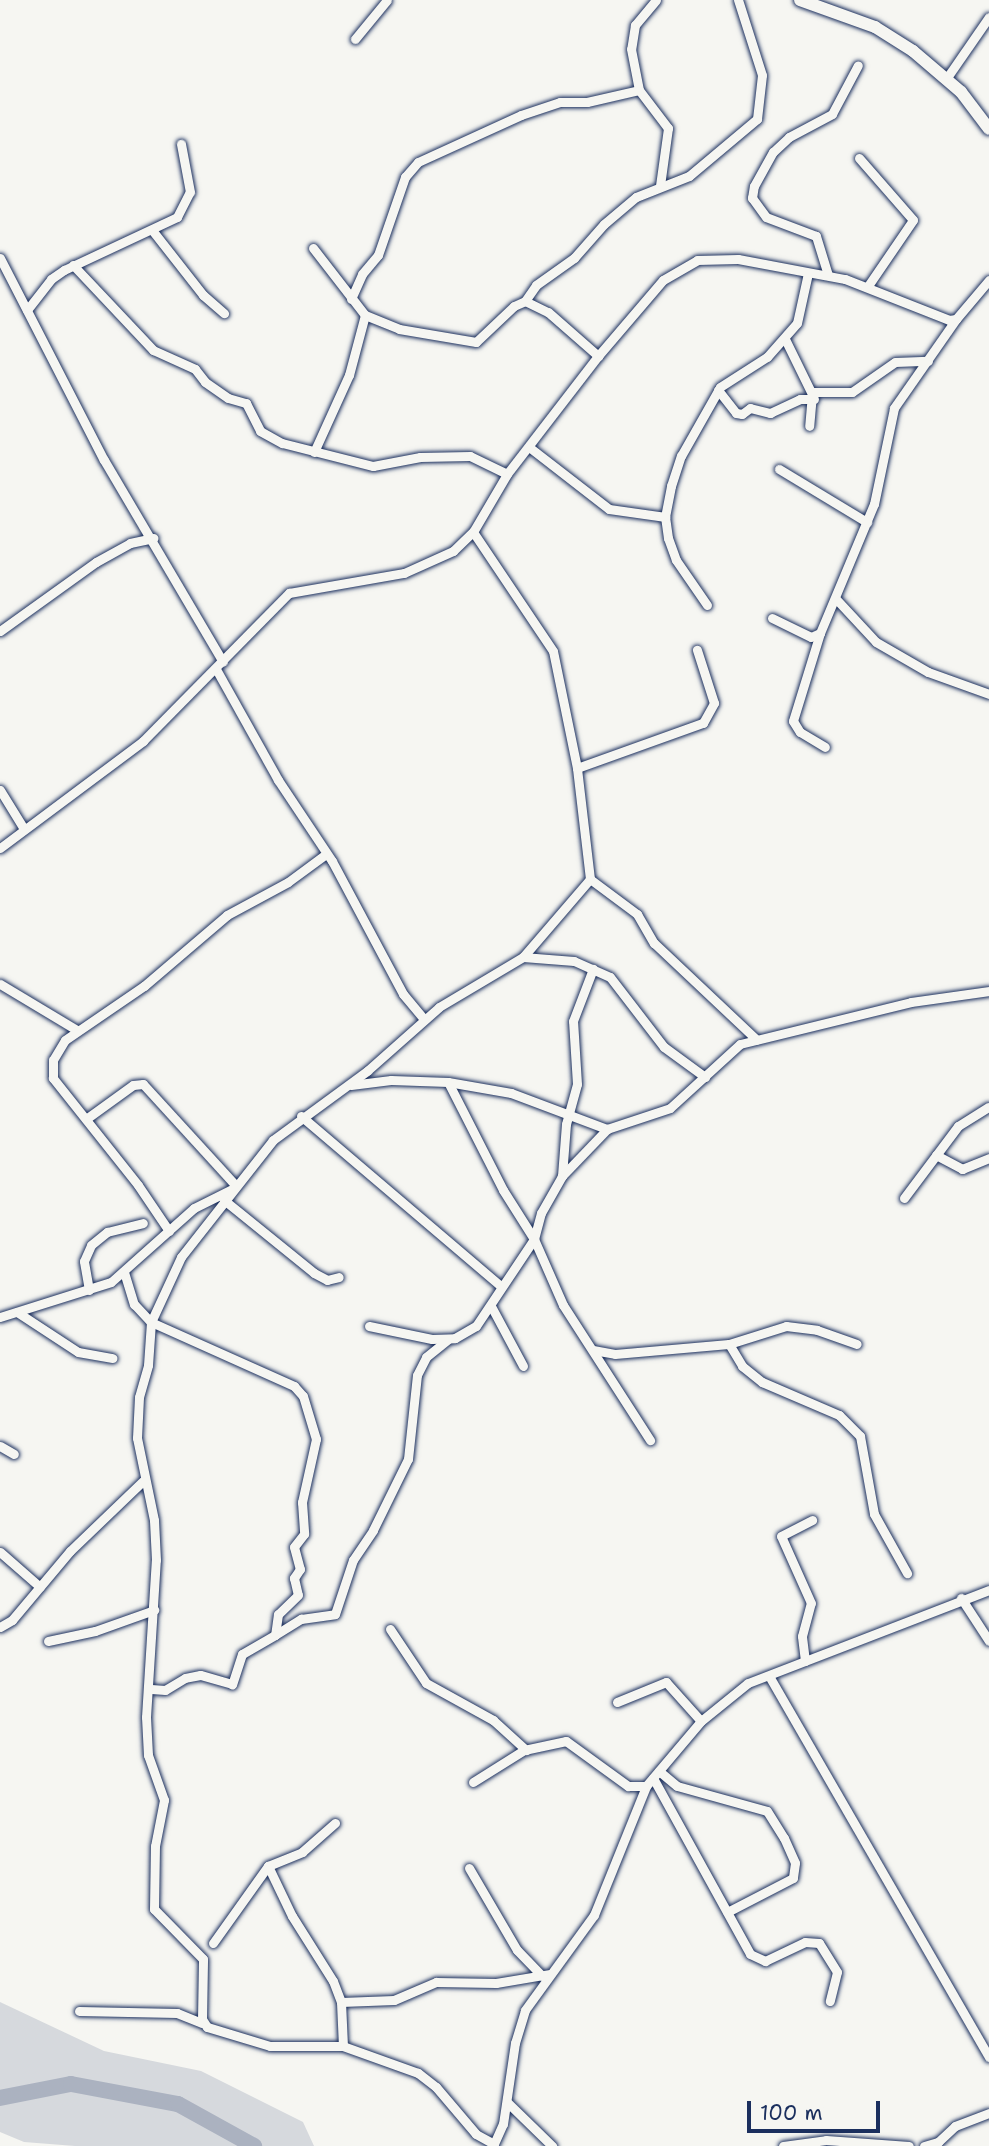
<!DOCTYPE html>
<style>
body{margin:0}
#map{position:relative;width:989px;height:2146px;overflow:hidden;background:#f6f6f2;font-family:"Shantell Sans",sans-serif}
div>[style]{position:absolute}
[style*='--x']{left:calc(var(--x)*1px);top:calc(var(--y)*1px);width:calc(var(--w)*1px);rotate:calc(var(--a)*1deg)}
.green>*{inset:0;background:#d6d9dd}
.river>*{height:16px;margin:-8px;padding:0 8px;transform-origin:8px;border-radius:8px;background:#abb2c0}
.roads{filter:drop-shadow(0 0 2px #1b2f5e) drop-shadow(0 0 2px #1b2f5e)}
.street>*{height:9px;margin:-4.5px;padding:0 4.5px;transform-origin:4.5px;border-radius:4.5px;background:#f6f6f2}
.secondary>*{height:12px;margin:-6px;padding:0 6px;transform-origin:6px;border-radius:6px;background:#f6f6f2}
span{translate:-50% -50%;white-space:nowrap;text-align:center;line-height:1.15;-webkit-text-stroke:7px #f6f6f2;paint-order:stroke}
.scale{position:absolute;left:747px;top:2101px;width:133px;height:32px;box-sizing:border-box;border:4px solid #1b2f5e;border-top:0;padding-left:9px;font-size:21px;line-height:24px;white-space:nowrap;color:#1b2f5e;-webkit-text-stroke:5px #f6f6f2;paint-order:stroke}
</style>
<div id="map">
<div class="green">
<i style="clip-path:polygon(0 2002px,104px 2051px,201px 2071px,303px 2122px,314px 2146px,75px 2146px,24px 2142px,0 2132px)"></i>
</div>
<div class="river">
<i style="--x:0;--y:2098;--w:72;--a:-11.2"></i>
<i style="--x:71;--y:2084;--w:109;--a:10.6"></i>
<i style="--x:178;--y:2104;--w:87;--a:28.9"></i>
</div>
<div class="roads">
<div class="street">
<i style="--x:656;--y:0;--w:33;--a:130"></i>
<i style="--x:635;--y:25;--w:24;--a:99"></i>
<i style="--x:631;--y:49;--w:42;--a:79"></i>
<i style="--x:639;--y:90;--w:48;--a:52.7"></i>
<i style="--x:668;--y:128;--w:59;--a:97.9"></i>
<i style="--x:355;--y:39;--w:50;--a:-50.6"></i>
<i style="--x:946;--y:79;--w:75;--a:-55.3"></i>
<i style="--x:859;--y:158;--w:82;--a:48.9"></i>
<i style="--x:913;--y:220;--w:80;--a:124.3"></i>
<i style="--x:152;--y:230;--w:83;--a:51.9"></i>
<i style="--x:203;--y:295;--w:28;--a:41"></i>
<i style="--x:313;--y:248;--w:85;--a:52.2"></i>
<i style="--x:365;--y:315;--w:37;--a:22"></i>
<i style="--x:399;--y:329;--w:78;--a:9.6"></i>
<i style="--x:476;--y:342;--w:52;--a:-43.5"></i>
<i style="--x:514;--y:306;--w:12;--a:-24"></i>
<i style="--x:525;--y:301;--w:25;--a:26"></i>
<i style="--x:548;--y:312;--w:67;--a:41.3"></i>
<i style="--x:0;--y:258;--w:227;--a:62.8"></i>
<i style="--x:104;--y:460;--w:234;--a:59.5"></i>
<i style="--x:73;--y:265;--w:117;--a:46.7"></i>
<i style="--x:153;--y:350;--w:46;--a:24.3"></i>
<i style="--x:195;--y:369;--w:16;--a:52"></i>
<i style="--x:205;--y:382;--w:28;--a:35"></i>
<i style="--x:228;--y:398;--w:19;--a:16"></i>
<i style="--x:246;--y:403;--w:31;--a:63"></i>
<i style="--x:260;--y:431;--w:25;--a:29"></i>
<i style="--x:282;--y:443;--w:94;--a:14.2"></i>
<i style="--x:373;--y:466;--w:48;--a:-10.8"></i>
<i style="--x:420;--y:457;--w:50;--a:-1.1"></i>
<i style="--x:470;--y:456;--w:41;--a:25.9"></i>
<i style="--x:828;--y:275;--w:41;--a:-107.1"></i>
<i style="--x:816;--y:236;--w:53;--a:-159.2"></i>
<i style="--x:766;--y:217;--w:24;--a:-126"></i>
<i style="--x:752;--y:198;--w:12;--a:-81"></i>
<i style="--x:754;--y:186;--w:39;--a:-61"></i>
<i style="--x:773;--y:152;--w:22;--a:-43"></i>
<i style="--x:789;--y:137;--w:49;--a:-28.1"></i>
<i style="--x:832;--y:114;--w:55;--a:-62"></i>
<i style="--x:351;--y:299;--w:27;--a:-66"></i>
<i style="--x:362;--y:274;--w:25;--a:-50"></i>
<i style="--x:378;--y:255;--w:83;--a:-70.9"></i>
<i style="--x:405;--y:177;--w:20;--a:-49"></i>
<i style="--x:418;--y:162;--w:113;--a:-24.5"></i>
<i style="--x:521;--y:115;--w:41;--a:-18.4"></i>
<i style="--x:560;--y:102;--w:27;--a:0"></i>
<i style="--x:587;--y:102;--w:53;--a:-13"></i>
<i style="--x:525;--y:301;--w:19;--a:-55"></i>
<i style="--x:536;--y:285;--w:47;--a:-35.4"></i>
<i style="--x:574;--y:258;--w:45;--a:-48.6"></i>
<i style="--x:604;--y:224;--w:42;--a:-40.2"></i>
<i style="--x:636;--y:197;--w:57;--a:-21.6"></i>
<i style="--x:689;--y:176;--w:89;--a:-40"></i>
<i style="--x:757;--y:119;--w:44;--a:-83.5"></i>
<i style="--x:762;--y:75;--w:79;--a:-107.7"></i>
<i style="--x:27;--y:310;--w:39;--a:-52"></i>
<i style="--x:51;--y:279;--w:16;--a:-35"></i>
<i style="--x:64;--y:270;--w:125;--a:-25.1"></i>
<i style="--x:177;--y:217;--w:28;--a:-63"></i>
<i style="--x:190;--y:192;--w:49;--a:-100.6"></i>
<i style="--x:785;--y:339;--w:61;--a:63.9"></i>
<i style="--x:812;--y:394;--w:32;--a:95"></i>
<i style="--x:718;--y:390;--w:29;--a:52"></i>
<i style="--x:736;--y:413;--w:6;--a:9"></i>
<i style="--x:742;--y:414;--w:10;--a:-37"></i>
<i style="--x:750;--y:408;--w:21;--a:14"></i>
<i style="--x:770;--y:413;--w:33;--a:-25"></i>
<i style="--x:800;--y:399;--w:14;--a:0"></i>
<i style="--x:812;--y:392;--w:40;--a:0"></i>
<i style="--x:852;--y:392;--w:52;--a:-34.9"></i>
<i style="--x:895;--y:362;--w:33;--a:-2"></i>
<i style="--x:529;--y:447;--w:101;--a:37.8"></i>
<i style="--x:609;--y:509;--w:57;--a:8.1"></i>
<i style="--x:314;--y:452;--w:85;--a:-65.6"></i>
<i style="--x:349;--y:375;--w:62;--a:-75.1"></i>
<i style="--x:779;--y:469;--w:103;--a:31.1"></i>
<i style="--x:837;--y:600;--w:57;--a:47.1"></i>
<i style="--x:876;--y:642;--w:60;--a:30"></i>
<i style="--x:928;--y:672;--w:65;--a:19.8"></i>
<i style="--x:707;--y:605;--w:55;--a:-124.6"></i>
<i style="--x:676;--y:560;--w:23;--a:-110"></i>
<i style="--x:668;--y:538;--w:21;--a:-98"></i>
<i style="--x:665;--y:517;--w:32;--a:-79"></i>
<i style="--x:671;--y:486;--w:32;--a:-72"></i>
<i style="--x:681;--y:456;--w:79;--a:-60.5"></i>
<i style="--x:720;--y:387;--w:56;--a:-32.6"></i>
<i style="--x:767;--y:357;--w:45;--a:-48.6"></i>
<i style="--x:797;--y:323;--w:51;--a:-77.6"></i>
<i style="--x:772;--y:618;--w:43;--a:26"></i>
<i style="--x:811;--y:637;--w:10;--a:-24"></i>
<i style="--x:820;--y:633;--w:140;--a:-67.3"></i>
<i style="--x:874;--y:504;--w:98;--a:-78.2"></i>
<i style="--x:894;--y:408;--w:108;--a:-55.1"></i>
<i style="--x:0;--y:631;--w:118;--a:-35.7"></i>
<i style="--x:96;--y:562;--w:39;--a:-29"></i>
<i style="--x:130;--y:543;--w:24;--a:-12"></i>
<i style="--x:820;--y:633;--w:92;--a:107.1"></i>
<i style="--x:793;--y:721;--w:13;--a:58"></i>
<i style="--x:800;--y:732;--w:29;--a:31"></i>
<i style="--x:216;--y:669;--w:127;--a:60.8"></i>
<i style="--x:278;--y:780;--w:97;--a:56.3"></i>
<i style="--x:332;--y:861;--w:151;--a:61.9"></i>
<i style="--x:403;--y:994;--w:33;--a:50"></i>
<i style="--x:577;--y:768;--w:134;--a:-19.7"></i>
<i style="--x:703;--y:723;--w:23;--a:-61"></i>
<i style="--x:714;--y:703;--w:56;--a:-107.8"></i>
<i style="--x:0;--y:790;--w:46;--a:58.4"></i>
<i style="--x:0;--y:848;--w:179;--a:-36.8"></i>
<i style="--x:143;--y:741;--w:208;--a:-45.4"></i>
<i style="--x:289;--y:593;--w:117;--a:-9.9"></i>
<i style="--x:404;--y:573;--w:54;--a:-24.2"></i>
<i style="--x:453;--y:551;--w:28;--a:-44"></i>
<i style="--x:590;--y:879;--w:59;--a:36.7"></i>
<i style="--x:637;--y:914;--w:34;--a:60"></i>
<i style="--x:654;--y:943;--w:141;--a:43.3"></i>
<i style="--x:523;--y:957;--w:51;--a:4.5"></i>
<i style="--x:574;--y:961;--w:39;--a:24"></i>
<i style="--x:610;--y:977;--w:88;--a:52.4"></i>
<i style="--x:664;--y:1047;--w:51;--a:36.2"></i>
<i style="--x:0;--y:984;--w:90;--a:30.9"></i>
<i style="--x:448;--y:1082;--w:121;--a:63"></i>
<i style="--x:503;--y:1190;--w:58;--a:57.7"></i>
<i style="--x:534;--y:1239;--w:72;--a:66.3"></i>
<i style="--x:563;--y:1305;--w:161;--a:57.2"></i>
<i style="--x:351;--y:1085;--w:40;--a:-7.1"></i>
<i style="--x:391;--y:1080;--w:57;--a:2"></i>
<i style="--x:448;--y:1082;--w:64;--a:9.9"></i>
<i style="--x:511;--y:1093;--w:103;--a:20.6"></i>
<i style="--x:607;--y:1129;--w:66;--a:-18.4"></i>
<i style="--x:670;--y:1108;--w:95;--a:-42.4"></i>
<i style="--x:740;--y:1044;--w:176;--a:-13.8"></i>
<i style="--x:911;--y:1002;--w:79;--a:-8"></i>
<i style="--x:301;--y:1116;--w:262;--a:40.4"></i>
<i style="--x:86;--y:1119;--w:58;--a:-35.9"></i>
<i style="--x:133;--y:1085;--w:10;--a:-6"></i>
<i style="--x:143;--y:1084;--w:138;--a:47.6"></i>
<i style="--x:936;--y:1155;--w:30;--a:28"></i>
<i style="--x:962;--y:1169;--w:29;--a:-22"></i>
<i style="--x:562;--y:1176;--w:52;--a:-85.6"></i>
<i style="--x:566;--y:1124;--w:41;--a:-74.6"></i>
<i style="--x:577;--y:1084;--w:63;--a:-93.6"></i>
<i style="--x:573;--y:1021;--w:56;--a:-69"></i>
<i style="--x:904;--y:1198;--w:90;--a:-53.1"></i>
<i style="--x:958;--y:1126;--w:36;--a:-32"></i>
<i style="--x:224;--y:1200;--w:116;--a:39"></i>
<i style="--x:314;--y:1273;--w:15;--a:28"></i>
<i style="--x:327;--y:1280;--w:12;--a:-14"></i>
<i style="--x:169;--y:1231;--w:55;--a:-124"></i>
<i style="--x:138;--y:1185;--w:137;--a:-128.5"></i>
<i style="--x:53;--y:1078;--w:18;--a:-90"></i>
<i style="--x:53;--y:1060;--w:23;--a:-59"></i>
<i style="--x:65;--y:1040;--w:96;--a:-34.4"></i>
<i style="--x:144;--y:986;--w:109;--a:-40.5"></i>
<i style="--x:227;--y:915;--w:69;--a:-28.4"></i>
<i style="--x:288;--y:882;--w:47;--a:-36.4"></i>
<i style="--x:124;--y:1272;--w:34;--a:73"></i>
<i style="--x:134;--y:1304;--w:25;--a:47"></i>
<i style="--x:151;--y:1322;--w:157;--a:24.1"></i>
<i style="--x:294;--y:1386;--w:13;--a:48"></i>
<i style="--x:303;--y:1396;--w:45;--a:73.2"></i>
<i style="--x:316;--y:1439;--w:65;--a:102.5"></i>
<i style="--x:302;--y:1502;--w:32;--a:86"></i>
<i style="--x:304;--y:1534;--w:16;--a:128"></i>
<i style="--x:294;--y:1547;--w:23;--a:75"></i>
<i style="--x:300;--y:1569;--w:11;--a:124"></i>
<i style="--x:294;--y:1578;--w:17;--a:77"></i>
<i style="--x:298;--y:1595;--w:28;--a:136"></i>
<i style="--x:278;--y:1614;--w:21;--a:98"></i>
<i style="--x:275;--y:1635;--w:38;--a:150"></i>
<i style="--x:242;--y:1654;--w:32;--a:108"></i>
<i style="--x:232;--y:1684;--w:33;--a:-164"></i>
<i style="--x:200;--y:1675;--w:15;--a:169"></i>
<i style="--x:185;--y:1678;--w:23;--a:149"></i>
<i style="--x:165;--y:1690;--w:14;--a:-176"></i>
<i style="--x:89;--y:1290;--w:29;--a:-100"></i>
<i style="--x:84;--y:1261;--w:17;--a:-66"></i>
<i style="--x:91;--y:1245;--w:21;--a:-39"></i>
<i style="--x:107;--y:1232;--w:37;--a:-14"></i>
<i style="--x:491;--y:1306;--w:68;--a:61.9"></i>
<i style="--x:17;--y:1312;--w:73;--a:33.3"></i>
<i style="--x:78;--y:1352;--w:35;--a:10"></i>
<i style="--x:0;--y:1317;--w:116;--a:-17.5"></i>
<i style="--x:111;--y:1282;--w:111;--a:-41.7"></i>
<i style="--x:194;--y:1208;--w:42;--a:-26.6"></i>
<i style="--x:369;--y:1326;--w:64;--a:11.7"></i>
<i style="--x:432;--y:1339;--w:23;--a:-2"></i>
<i style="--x:455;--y:1338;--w:24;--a:-30"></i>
<i style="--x:476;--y:1326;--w:105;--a:-56.3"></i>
<i style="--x:534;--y:1239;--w:27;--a:-75"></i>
<i style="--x:541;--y:1213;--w:43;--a:-60.4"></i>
<i style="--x:562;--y:1176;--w:65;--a:-46.2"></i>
<i style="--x:729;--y:1344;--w:26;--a:59"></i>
<i style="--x:742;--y:1366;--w:26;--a:39"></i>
<i style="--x:762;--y:1382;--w:84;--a:23.2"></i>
<i style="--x:839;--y:1415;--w:30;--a:45"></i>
<i style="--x:860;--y:1436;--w:79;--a:79.8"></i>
<i style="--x:874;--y:1514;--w:68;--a:60.8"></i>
<i style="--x:593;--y:1350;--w:22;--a:10"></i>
<i style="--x:615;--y:1354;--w:114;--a:-5"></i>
<i style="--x:729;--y:1344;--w:60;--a:-17.5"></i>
<i style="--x:786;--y:1326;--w:31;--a:7"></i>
<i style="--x:817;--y:1330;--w:42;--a:19.3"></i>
<i style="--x:0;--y:1446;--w:16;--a:30"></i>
<i style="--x:0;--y:1552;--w:53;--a:41.2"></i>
<i style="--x:961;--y:1598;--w:51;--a:56.9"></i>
<i style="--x:0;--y:1627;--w:14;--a:-30"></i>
<i style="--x:12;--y:1620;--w:90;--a:-50"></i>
<i style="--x:70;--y:1551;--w:101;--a:-43.8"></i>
<i style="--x:390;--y:1629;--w:65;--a:56.3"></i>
<i style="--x:426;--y:1683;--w:77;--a:28.9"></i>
<i style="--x:493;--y:1720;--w:45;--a:42.3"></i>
<i style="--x:275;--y:1635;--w:31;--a:-32"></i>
<i style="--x:301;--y:1619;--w:34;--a:-8"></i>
<i style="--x:335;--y:1614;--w:57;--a:-71.6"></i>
<i style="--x:353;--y:1560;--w:36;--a:-56"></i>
<i style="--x:373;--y:1530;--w:79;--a:-63.8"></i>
<i style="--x:408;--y:1459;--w:84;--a:-83.9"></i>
<i style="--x:417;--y:1375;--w:20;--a:-63"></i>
<i style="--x:426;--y:1357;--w:28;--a:-39"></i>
<i style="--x:48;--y:1641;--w:48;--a:-12"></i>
<i style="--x:95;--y:1631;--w:63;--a:-19.6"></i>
<i style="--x:805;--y:1661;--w:25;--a:-97"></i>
<i style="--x:802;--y:1636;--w:34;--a:-75"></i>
<i style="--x:811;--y:1603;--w:73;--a:-114.1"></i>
<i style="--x:781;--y:1536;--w:35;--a:-27"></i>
<i style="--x:769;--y:1676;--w:440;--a:60"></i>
<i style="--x:617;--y:1702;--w:53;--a:-22.2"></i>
<i style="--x:666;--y:1682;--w:52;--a:48.1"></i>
<i style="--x:659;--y:1771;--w:23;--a:40"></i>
<i style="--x:677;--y:1786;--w:93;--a:15.5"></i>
<i style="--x:767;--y:1811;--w:32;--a:58"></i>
<i style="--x:784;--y:1838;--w:27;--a:66"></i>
<i style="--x:795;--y:1863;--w:15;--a:98"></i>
<i style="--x:793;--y:1878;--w:74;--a:152.7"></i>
<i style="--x:653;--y:1778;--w:201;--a:61.1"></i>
<i style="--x:750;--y:1954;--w:17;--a:25"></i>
<i style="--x:765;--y:1961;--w:44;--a:-25.4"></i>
<i style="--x:805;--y:1942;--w:14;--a:4"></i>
<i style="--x:819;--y:1943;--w:34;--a:58"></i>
<i style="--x:837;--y:1972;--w:30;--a:104"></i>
<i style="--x:473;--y:1782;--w:60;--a:-32.1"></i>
<i style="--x:524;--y:1750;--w:43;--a:-12.1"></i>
<i style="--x:566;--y:1741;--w:77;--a:36"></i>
<i style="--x:628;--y:1786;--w:18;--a:0"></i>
<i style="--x:268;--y:1866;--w:55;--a:64.4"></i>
<i style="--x:292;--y:1916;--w:77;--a:57.8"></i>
<i style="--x:333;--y:1981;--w:22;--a:69"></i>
<i style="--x:341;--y:2002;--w:44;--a:87.4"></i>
<i style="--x:469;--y:1868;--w:95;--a:59.7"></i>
<i style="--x:517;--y:1950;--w:36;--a:46"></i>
<i style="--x:213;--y:1943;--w:95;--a:-54.5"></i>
<i style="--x:268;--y:1866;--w:37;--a:-22"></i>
<i style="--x:302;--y:1852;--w:44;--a:-41.3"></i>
<i style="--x:341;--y:2002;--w:53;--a:-2.2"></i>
<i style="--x:394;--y:2000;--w:46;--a:-23.2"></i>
<i style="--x:436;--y:1982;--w:60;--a:1"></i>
<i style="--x:496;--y:1983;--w:55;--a:-9.5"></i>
<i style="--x:79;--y:2011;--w:98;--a:1.2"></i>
<i style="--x:177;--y:2013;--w:27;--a:22"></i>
<i style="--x:508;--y:2103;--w:62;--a:44.3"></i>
<i style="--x:494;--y:2144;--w:21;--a:-151"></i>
<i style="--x:476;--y:2134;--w:62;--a:-130.4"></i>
<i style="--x:436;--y:2087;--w:23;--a:-142"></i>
<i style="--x:418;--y:2073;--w:80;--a:-160.2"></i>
<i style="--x:343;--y:2046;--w:73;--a:180"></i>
<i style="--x:270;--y:2046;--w:66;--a:-163.2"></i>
<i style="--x:207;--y:2027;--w:9;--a:-122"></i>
<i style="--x:202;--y:2019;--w:60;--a:-89"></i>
<i style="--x:203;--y:1959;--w:70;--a:-134.4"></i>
<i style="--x:154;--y:1909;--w:63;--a:-89.1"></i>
<i style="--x:155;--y:1846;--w:47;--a:-78.9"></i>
<i style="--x:164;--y:1800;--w:48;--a:-109.6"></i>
<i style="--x:148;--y:1755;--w:38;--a:-93"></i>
<i style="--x:146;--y:1717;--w:157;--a:-86.4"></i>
<i style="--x:156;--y:1560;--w:40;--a:-92.9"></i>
<i style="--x:154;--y:1520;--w:84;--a:-101.7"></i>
<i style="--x:137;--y:1438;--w:41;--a:-87.2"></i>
<i style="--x:139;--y:1397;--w:33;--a:-74"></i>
<i style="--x:148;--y:1365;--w:43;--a:-86"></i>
<i style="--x:151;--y:1322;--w:72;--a:-65.2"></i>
<i style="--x:181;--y:1257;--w:149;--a:-51.8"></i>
<i style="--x:273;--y:1140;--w:117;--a:-36.3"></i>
<i style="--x:367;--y:1071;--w:96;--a:-41.6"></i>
<i style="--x:439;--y:1007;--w:98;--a:-30.8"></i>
<i style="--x:523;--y:957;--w:103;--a:-49.3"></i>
<i style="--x:590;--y:879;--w:112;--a:-96.7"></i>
<i style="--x:577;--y:768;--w:119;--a:-101.6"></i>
<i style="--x:553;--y:651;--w:143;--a:-123.9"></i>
<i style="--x:473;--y:532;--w:67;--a:-59.6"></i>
<i style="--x:507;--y:474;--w:149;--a:-52.4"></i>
<i style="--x:598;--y:356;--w:100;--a:-49.5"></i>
<i style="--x:663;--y:280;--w:39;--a:-30"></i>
<i style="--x:697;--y:260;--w:41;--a:-1.4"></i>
<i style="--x:738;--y:259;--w:109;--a:10.6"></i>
<i style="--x:845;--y:279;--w:112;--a:21.5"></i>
<i style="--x:949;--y:320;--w:7;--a:-8"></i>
<i style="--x:956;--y:319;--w:51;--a:-49.8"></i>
<i style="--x:493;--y:2146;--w:24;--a:-66"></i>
<i style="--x:503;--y:2124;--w:82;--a:-81.6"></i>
<i style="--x:515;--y:2043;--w:34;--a:-73"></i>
<i style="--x:525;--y:2010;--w:117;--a:-54"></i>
<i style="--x:594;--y:1915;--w:139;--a:-68"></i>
<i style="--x:646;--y:1786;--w:85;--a:-49.8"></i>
<i style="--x:701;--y:1721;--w:60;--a:-39"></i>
<i style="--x:748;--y:1683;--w:258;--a:-21.1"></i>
<i style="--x:783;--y:2146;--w:43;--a:-7.9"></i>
<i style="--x:826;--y:2140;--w:83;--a:4.1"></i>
<i style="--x:924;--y:2146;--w:15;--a:-16"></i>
<i style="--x:938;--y:2142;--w:23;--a:-43"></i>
<i style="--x:955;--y:2126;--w:36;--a:-21"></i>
</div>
<div class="secondary">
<i style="--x:800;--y:0;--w:80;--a:19.8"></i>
<i style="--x:875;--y:27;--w:45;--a:32.3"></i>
<i style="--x:913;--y:51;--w:63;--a:40.5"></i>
<i style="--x:961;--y:92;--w:46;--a:52.9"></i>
</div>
</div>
<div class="scale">100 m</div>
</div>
